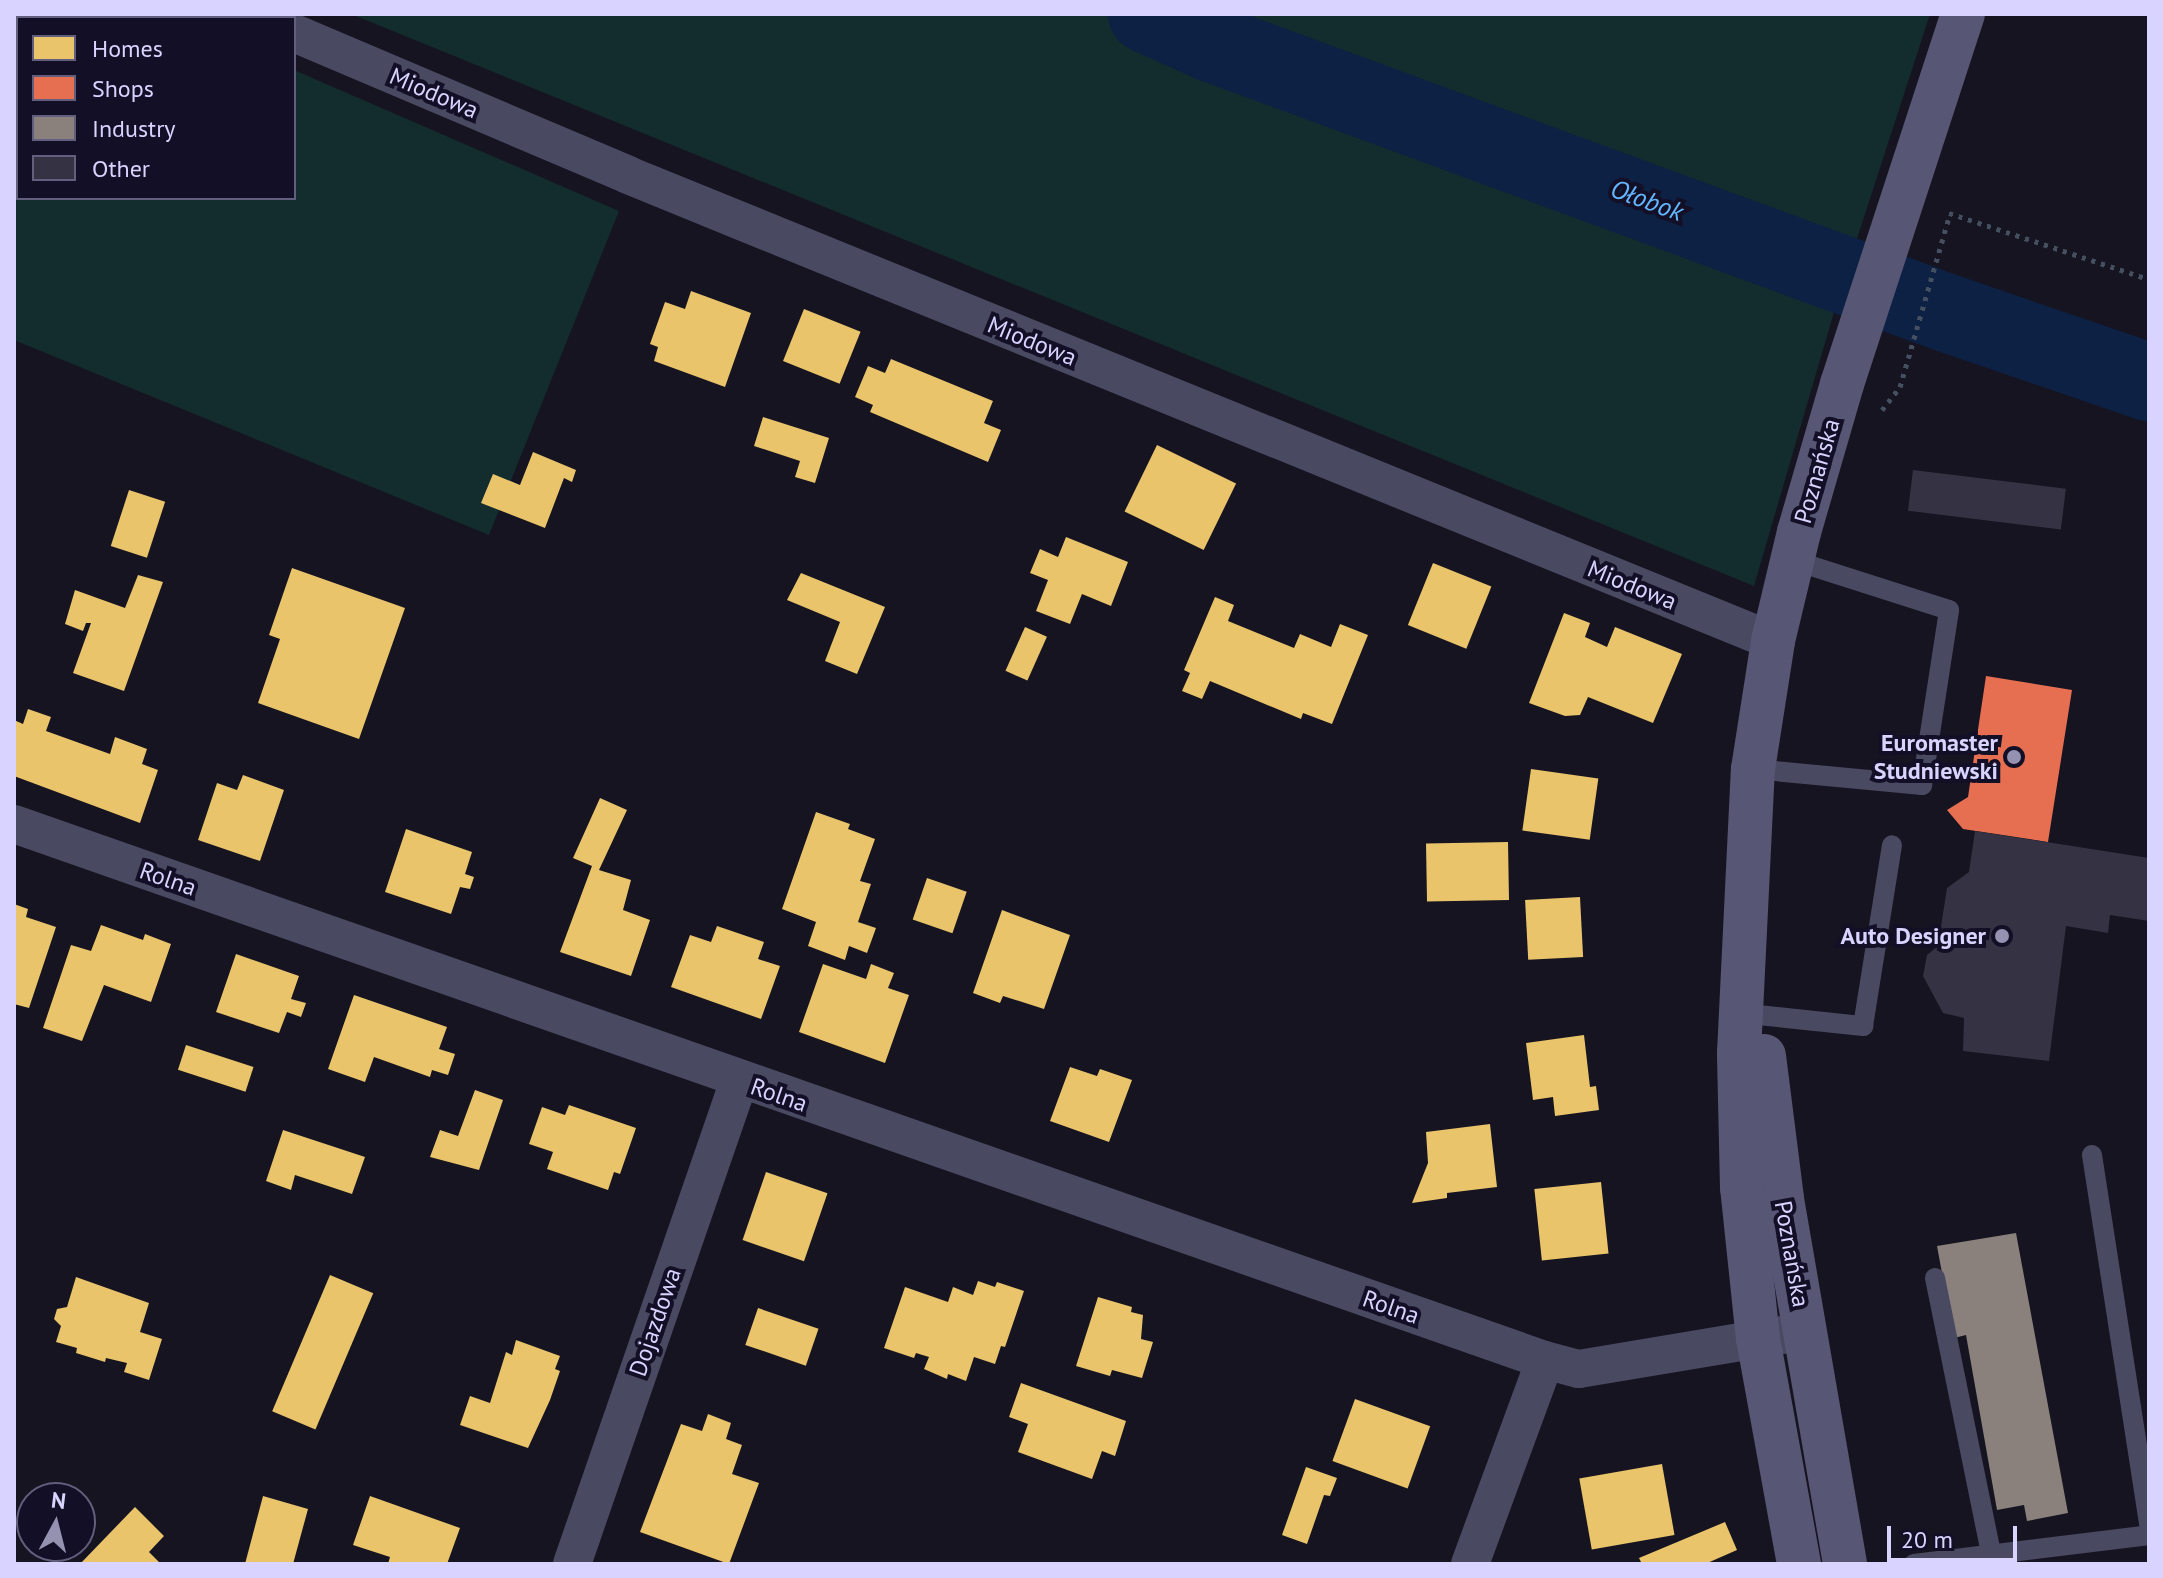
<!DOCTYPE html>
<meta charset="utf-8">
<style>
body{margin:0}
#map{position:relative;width:2163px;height:1578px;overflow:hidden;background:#161421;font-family:"PT Sans",sans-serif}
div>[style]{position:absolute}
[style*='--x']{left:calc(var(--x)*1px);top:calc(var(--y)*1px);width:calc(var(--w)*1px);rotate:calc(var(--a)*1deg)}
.green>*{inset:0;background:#132c2d}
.homes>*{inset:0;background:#e9c46a;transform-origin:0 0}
.shops>*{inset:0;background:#e76f51}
.industry>*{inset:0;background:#8a817c}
.river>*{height:78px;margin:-39px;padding:0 39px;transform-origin:39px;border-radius:39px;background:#0d2144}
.building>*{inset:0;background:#343243;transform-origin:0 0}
.path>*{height:5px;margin-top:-2.5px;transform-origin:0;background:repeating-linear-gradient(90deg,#44505f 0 4px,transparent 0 10px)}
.service>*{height:20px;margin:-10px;padding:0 10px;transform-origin:10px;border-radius:10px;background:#4a4962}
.minor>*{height:38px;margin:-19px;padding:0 19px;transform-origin:19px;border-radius:19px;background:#4a4962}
.secondary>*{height:44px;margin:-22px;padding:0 22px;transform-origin:22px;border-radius:22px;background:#575674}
.dots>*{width:22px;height:22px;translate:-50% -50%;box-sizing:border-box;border:4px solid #130f26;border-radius:50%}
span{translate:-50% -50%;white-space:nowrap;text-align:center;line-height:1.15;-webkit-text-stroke:8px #130f26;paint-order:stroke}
.street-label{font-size:24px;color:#d9d4ff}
.poi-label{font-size:24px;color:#d9d4ff;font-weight:700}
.right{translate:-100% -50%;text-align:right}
.water-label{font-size:26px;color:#62b6ff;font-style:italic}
.frame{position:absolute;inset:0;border:16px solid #d9d4ff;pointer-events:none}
.legend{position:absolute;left:16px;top:16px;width:280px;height:184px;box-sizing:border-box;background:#130f26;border:2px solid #625e7d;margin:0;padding:10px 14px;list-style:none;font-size:24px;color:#d9d4ff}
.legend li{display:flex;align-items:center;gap:16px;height:40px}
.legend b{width:40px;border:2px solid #625e7d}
.north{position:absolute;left:16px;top:1482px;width:80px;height:80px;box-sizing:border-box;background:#130f26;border:2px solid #625e7d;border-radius:50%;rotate:7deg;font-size:22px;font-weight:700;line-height:32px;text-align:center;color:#d9d4ff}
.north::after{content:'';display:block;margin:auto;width:28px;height:36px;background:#9591b1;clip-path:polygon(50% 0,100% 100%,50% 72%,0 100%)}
.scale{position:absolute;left:1887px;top:1526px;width:130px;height:36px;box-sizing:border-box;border:4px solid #d9d4ff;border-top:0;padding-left:10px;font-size:24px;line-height:28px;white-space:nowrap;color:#d9d4ff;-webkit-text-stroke:6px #130f26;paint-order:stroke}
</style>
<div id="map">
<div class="green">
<i style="clip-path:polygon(14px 14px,164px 14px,173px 18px,18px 18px,18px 198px,294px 198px,294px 70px,619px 211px,489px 535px,14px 340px)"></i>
<i style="clip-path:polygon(351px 14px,1930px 14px,1841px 288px,1754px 586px)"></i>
</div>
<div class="homes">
<i style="clip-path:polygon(691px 291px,751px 313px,725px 387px,654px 361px,658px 347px,650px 344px,665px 302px,685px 309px)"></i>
<i style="left:804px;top:309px;width:61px;height:56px;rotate:22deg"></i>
<i style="clip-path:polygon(891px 359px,993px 401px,984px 423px,1001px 430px,988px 462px,870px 412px,873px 405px,855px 397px,868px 366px,885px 373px)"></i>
<i style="clip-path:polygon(763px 417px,829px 438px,815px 483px,795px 477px,800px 461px,754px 446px)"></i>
<i style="left:1157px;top:445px;width:88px;height:74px;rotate:26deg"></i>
<i style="clip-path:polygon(533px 452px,576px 470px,572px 482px,564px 478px,545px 528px,481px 503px,493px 474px,520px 485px)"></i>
<i style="left:129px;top:490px;width:38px;height:59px;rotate:18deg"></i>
<i style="clip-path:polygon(1066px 537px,1128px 562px,1111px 606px,1082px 594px,1070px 624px,1036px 611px,1048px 580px,1030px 573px,1040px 549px,1058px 557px)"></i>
<i style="left:1433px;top:563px;width:63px;height:67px;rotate:22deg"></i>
<i style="clip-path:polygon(292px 568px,405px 608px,359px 739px,258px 703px,280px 639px,269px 635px)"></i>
<i style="clip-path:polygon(801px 573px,885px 607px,857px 674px,825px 661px,840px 622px,787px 600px)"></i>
<i style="clip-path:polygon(138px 575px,163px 582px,124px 691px,73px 673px,91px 623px,86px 623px,83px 631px,65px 624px,75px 590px,125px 608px)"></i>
<i style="clip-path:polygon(1215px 597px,1234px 605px,1228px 621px,1294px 648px,1300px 634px,1331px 647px,1340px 624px,1368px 635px,1332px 724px,1303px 713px,1301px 719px,1210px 681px,1202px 699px,1182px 691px,1190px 673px,1184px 670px)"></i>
<i style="clip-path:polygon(1564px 613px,1590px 623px,1585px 637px,1607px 647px,1615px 627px,1682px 654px,1653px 723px,1588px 697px,1580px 715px,1565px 716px,1529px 703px)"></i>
<i style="left:1025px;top:627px;width:24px;height:48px;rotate:24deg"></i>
<i style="clip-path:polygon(28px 709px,51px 717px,46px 731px,110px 754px,115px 737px,147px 749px,142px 764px,158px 770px,140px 823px,14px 776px,14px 720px,23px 724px)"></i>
<i style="left:1531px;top:769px;width:68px;height:62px;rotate:8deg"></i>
<i style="clip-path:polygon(243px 775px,284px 790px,260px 861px,198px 840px,217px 783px,237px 790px)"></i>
<i style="clip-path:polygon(600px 798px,627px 810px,599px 870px,631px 880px,623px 910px,650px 920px,631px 976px,560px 952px,592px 866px,573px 858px)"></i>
<i style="clip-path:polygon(816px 812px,850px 824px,848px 829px,875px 839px,860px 881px,871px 884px,858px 922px,876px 928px,867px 953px,849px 946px,845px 960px,808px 946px,816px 922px,782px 909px)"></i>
<i style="clip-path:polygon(406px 829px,472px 852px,465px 874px,474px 877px,470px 889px,460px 887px,451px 914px,385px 892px)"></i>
<i style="left:1508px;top:842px;width:58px;height:82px;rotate:89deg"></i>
<i style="left:927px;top:878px;width:42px;height:44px;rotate:19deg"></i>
<i style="left:1580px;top:897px;width:60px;height:55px;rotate:87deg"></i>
<i style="clip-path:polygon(14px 904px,28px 909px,26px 917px,56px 927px,29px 1008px,14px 1004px)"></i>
<i style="clip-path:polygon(1002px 910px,1070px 935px,1044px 1009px,1003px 996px,1000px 1003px,973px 993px)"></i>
<i style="clip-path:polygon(101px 925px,143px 940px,145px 934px,171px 944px,151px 1002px,104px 985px,82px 1041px,43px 1028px,71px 945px,91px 951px)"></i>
<i style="clip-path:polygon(717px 926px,764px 942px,758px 959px,780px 966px,761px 1019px,671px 987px,690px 935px,711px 942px)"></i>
<i style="clip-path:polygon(236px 954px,299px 976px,291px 999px,306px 1003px,301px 1017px,287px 1012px,279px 1033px,216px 1012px)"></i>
<i style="clip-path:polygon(823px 964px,866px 979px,871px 964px,894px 973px,888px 988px,909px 995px,885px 1063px,799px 1032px)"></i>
<i style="clip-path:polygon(354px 995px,447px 1027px,439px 1049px,455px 1054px,448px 1075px,432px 1070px,430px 1077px,374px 1057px,365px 1082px,328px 1069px)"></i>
<i style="clip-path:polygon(1584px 1035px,1590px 1087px,1596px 1086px,1599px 1110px,1555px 1116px,1553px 1097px,1533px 1100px,1526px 1043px)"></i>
<i style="left:186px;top:1045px;width:71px;height:26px;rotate:18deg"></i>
<i style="clip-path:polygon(1070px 1067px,1097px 1076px,1100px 1069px,1132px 1080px,1109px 1142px,1050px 1121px)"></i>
<i style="clip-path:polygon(475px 1090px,503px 1100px,479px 1170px,430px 1157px,440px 1130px,458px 1136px)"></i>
<i style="clip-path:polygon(569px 1105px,636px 1128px,620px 1174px,614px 1172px,608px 1190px,547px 1169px,553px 1152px,529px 1144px,542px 1107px,565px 1115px)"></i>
<i style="clip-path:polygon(1490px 1124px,1497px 1187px,1447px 1193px,1447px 1198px,1412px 1203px,1428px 1163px,1426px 1132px)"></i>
<i style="clip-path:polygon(283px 1130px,365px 1157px,352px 1194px,295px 1175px,291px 1190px,266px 1181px)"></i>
<i style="left:766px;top:1172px;width:65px;height:72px;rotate:19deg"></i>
<i style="left:1601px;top:1182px;width:72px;height:67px;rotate:84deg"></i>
<i style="left:330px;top:1275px;width:47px;height:148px;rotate:23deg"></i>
<i style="clip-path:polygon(76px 1277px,149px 1303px,140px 1332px,162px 1339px,149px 1380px,124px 1372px,127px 1363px,106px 1358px,105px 1362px,76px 1353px,77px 1348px,56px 1342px,61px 1326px,54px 1319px,57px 1309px,67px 1307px)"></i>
<i style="clip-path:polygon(978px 1281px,995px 1287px,997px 1282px,1024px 1291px,1005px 1347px,1001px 1346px,995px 1364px,974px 1357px,966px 1381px,948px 1374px,947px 1379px,924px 1369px,929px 1357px,916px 1353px,914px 1358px,884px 1348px,905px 1287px,948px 1302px,953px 1287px,973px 1295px)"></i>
<i style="clip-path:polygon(1098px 1297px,1132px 1307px,1131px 1312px,1143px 1315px,1141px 1339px,1153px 1342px,1142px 1378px,1112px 1370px,1110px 1376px,1076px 1366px)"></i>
<i style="left:758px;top:1308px;width:64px;height:39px;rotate:19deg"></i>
<i style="clip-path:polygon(516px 1340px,560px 1356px,555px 1369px,560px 1371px,550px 1400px,528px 1448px,460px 1425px,470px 1396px,490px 1403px,506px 1352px,512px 1355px)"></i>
<i style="clip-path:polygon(1021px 1383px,1126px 1421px,1115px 1456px,1102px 1451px,1092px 1479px,1018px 1452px,1028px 1424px,1009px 1417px)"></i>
<i style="left:1355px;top:1399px;width:80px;height:66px;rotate:20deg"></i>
<i style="clip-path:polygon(708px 1414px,731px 1423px,726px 1439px,742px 1445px,732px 1474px,759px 1483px,729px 1564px,640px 1532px,681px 1424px,702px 1431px)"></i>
<i style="left:1662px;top:1464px;width:72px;height:84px;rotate:80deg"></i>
<i style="clip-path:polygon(1306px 1467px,1337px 1478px,1330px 1496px,1324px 1495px,1307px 1544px,1282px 1535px)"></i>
<i style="clip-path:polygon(263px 1496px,308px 1509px,293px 1564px,245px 1564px)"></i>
<i style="clip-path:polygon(370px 1496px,460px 1528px,447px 1564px,388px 1564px,390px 1557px,353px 1545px)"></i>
<i style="clip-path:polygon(135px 1507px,164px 1536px,149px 1552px,161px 1564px,80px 1564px)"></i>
<i style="clip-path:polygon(1725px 1522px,1737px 1550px,1705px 1564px,1642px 1564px,1639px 1558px)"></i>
</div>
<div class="shops">
<i style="clip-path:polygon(1986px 676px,2072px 690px,2048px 842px,1963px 829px,1947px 810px,1968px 797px)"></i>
</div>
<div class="industry">
<i style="clip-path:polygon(2016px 1233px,2068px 1513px,2027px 1521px,2024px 1505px,1997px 1510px,1966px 1335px,1954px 1338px,1937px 1246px)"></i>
</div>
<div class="river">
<i style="--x:1147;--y:14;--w:73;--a:24.1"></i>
<i style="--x:1214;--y:44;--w:781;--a:20.15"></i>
<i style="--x:1947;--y:313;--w:213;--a:18.9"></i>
</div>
<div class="building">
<i style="left:1913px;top:470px;width:154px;height:41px;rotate:7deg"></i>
<i style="clip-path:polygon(1975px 831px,2149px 858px,2149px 921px,2110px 915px,2108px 933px,2066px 926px,2049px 1061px,1963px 1051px,1964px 1018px,1943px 1013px,1923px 976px,1927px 955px,1938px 946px,1947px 888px,1969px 872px)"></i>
</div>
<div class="path">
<i style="--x:1949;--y:213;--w:211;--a:18.3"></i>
<i style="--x:1882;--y:410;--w:29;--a:-52"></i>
<i style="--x:1900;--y:387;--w:180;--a:-73.9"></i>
</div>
<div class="service">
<i style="--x:1753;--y:769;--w:170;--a:5.4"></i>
<i style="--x:1922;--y:785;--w:177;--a:-81.2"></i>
<i style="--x:1949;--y:610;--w:165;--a:-162.3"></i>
<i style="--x:1758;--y:1015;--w:106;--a:6"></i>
<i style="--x:1863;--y:1026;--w:183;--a:-80.9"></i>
<i style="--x:2092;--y:1155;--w:374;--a:81.2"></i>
<i style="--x:1935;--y:1278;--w:282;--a:78.5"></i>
<i style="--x:1914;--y:1564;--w:237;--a:-7"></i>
</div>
<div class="minor">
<i style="--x:248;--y:14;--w:11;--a:22"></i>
<i style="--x:294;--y:33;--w:363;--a:23"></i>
<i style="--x:628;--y:175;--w:1236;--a:22.15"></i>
<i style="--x:14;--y:824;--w:1622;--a:19.3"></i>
<i style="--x:1545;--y:1360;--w:35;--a:15"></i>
<i style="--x:1579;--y:1369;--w:229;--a:-9.5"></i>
<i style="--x:572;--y:1564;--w:511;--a:-70.93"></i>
<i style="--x:1470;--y:1564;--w:217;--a:-69.8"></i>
</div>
<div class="secondary">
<i style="--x:1764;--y:1056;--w:144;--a:82.8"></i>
<i style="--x:1782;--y:1199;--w:370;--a:80.2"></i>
<i style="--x:1799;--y:1564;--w:229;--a:-100.3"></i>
<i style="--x:1758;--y:1339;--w:152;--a:-96"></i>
<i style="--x:1742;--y:1188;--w:135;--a:-91.3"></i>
<i style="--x:1739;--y:1053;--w:284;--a:-87.2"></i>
<i style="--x:1753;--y:769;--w:130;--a:-81.1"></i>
<i style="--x:1773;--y:641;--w:112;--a:-76.6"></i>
<i style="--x:1799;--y:532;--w:154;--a:-73.8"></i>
<i style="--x:1842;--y:384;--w:389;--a:-71.9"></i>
</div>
<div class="dots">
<i style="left:2014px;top:757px;background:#9591b1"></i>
<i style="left:2002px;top:936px;background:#9591b1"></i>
</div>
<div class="street-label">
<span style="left:434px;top:93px;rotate:23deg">Miodowa</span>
<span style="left:1032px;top:341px;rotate:22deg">Miodowa</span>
<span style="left:1817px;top:471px;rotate:-74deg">Poznańska</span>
<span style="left:1632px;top:585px;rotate:22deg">Miodowa</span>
<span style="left:168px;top:879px;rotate:19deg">Rolna</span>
<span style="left:779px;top:1095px;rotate:19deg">Rolna</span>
<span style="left:1792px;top:1254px;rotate:80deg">Poznańska</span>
<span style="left:1391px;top:1307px;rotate:19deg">Rolna</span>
<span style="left:655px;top:1322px;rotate:-71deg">Dojazdowa</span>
</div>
<div class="poi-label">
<span class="right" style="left:1998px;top:757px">Euromaster<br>Studniewski</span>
<span class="right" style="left:1986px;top:936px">Auto Designer</span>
</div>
<div class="water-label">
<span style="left:1647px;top:200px;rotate:20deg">Ołobok</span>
</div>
<div class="frame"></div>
<ul class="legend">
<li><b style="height:22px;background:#e9c46a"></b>Homes</li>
<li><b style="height:22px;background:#e76f51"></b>Shops</li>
<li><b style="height:22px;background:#8a817c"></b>Industry</li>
<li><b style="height:22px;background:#343243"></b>Other</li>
</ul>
<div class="north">N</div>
<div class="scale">20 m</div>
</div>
